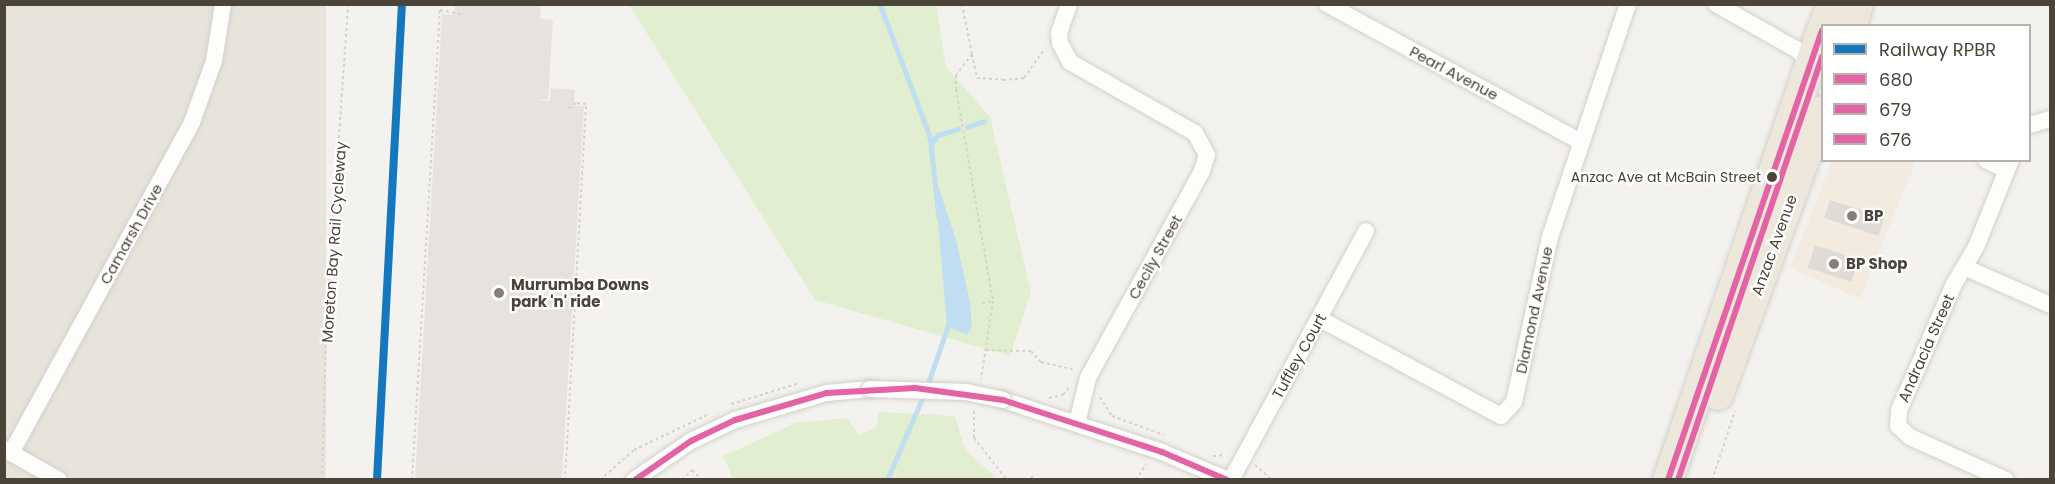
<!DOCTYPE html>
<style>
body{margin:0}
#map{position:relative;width:2055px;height:484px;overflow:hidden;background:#f4f2ee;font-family:Poppins,sans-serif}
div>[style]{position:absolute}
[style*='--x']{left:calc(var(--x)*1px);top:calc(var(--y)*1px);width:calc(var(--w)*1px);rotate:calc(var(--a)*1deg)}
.residential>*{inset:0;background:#e7e4dc;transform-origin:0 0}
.commercial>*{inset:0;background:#f3ebdf}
.green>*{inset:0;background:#e1eecf}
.parking>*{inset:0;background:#e6e3df}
.water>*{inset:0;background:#c0ddf1}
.stream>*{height:4.5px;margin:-2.25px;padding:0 2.25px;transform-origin:2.25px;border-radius:2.25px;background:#c0ddf1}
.building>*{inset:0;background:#dedbd6;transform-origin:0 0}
.path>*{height:2px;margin-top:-1px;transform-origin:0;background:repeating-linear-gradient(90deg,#d3d2cc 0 3px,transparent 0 6px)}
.roads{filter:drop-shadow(0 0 2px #d2d0cb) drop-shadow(0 0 2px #d2d0cb)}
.street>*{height:16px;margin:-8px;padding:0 8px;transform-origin:8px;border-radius:8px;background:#fdfdfc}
.highway>*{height:30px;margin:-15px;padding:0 15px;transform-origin:15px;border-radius:15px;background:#ede8db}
.bridges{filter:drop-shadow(0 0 2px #d2d0cb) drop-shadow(0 0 2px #d2d0cb)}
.street-bridge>*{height:16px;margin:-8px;padding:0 8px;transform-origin:8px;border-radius:8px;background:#fdfdfc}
.bus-1>*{height:6px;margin:-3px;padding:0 3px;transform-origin:3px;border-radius:3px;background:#e463a4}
.bus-2>*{height:6px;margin:-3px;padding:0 3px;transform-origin:3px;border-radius:3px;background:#e463a4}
.bus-3>*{height:6px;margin:-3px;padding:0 3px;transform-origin:3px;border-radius:3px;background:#e463a4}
.rail-1>*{height:8px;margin:-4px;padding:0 4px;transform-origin:4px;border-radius:4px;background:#1578be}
.dots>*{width:16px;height:16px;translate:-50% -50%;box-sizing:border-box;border:3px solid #fff;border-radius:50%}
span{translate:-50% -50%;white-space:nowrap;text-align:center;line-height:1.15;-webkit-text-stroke:4.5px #fff;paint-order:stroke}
.bus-label{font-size:14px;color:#4b4439}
.right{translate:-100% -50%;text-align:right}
.street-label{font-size:15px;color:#4b4439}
.poi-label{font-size:15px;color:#4b4439;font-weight:700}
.left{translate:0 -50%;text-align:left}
.frame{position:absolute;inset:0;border:6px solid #4b4439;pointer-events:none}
.legend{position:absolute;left:1821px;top:24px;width:210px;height:138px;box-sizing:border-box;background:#fff;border:2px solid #b7b4b0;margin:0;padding:8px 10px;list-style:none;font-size:18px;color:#4b4439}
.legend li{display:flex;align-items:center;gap:12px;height:30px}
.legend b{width:30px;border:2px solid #b7b4b0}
</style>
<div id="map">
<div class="residential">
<i style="left:4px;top:5px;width:322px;height:474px"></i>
</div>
<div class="commercial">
<i style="clip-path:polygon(1832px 161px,1916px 161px,1860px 299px,1790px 268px)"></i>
</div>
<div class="green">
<i style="clip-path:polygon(629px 5px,936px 5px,946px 67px,990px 117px,1031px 292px,1010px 356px,815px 300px)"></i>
<i style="clip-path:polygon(879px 412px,955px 416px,965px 450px,998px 479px,733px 479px,723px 456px,796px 423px,847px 418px,859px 436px,876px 427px)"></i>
</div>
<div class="parking">
<i style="clip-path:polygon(455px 5px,541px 5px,540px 19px,553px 20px,548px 99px,536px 100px,550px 101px,551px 88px,575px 90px,574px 106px,584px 106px,562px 479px,415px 479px,442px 14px,454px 15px)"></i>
</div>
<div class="water">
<i style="clip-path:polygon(934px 173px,956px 240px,970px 302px,972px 327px,967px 335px,947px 326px)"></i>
</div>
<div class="stream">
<i style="--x:880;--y:4;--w:141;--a:69.3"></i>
<i style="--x:930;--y:136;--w:81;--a:83.7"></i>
<i style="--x:967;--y:127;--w:18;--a:-19"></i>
<i style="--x:931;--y:144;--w:11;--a:-52"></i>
<i style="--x:938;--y:135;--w:21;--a:-17"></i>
<i style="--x:927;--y:386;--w:67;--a:-70.8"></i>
<i style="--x:887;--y:480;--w:94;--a:-66.7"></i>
</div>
<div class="building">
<i style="left:1830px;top:200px;width:57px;height:19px;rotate:18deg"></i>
<i style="left:1815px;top:245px;width:46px;height:24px;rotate:18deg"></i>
</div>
<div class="path">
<i style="--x:962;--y:4;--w:51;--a:78.7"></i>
<i style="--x:972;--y:54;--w:26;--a:127"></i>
<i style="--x:956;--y:75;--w:14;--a:90"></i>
<i style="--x:956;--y:89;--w:215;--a:80.1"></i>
<i style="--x:993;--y:301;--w:79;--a:98.7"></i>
<i style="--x:972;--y:54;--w:25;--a:78"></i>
<i style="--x:977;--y:78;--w:26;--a:4"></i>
<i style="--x:1003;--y:80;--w:21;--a:-5"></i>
<i style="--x:1024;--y:78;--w:35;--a:-55"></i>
<i style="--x:982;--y:303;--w:11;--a:-10"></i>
<i style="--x:986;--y:350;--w:45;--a:1.3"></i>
<i style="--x:1031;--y:351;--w:15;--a:48"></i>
<i style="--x:1041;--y:362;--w:35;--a:13"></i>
<i style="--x:1100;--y:397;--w:22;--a:58"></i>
<i style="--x:1112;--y:416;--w:55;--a:20.1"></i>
<i style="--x:1049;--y:398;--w:14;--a:-12"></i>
<i style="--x:1063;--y:395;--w:10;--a:-53"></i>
<i style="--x:731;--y:404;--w:72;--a:-16.9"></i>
<i style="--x:974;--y:411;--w:27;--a:90"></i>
<i style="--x:974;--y:438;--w:53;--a:51.8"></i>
<i style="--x:1213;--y:456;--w:12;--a:-5"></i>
<i style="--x:1255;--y:465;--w:23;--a:41"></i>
<i style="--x:322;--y:480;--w:174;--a:-88.4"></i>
<i style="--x:327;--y:306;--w:303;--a:-86"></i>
<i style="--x:412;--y:480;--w:471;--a:-86.6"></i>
<i style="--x:440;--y:10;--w:24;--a:12"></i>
<i style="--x:565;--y:480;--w:377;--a:-86.8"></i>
<i style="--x:586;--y:104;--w:10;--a:-174"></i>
<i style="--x:576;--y:103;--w:11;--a:146"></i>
<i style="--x:600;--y:480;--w:45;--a:-41.4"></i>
<i style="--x:634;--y:450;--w:83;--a:-25.6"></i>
<i style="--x:682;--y:480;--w:14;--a:-45"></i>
<i style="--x:692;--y:470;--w:14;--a:45"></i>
<i style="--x:1030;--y:480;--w:4;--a:-63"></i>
<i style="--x:1032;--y:476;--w:4;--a:90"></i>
<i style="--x:1058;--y:480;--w:1;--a:0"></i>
<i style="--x:1110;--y:480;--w:12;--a:0"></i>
<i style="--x:1136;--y:480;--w:19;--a:-58"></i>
<i style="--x:1712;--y:480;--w:73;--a:-71.6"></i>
</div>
<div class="roads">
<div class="street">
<i style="--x:1069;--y:4;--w:31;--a:109"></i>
<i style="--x:1059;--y:33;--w:10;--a:84"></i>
<i style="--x:1060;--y:43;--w:21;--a:62"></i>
<i style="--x:1070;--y:62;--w:144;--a:29.6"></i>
<i style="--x:1195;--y:133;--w:25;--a:61"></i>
<i style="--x:1207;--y:155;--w:19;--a:108"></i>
<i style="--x:1201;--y:173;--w:234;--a:118.9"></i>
<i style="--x:1088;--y:378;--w:46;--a:103.7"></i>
<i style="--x:1327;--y:4;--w:289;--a:28.5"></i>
<i style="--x:1716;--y:4;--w:92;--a:29.4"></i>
<i style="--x:1796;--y:49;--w:27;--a:42"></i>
<i style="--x:2030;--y:125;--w:21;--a:-17"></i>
<i style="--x:1986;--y:160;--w:22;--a:27"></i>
<i style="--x:1964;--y:267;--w:94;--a:23.8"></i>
<i style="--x:1320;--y:319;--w:205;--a:28.2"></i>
<i style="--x:1501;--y:416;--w:19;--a:-47"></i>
<i style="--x:1514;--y:402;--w:169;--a:-77.7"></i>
<i style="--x:1550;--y:237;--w:246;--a:-71.5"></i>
<i style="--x:1003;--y:400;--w:167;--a:18.1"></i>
<i style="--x:1162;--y:452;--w:72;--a:23"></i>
<i style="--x:4;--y:449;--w:63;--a:29.4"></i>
<i style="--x:11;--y:453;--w:377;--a:-61.3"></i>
<i style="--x:192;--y:122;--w:65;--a:-70.2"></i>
<i style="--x:214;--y:61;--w:58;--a:-81"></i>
<i style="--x:634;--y:480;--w:69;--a:-34.4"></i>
<i style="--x:691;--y:441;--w:49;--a:-25.5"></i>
<i style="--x:735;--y:420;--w:96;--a:-16.4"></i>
<i style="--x:827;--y:393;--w:43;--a:-5.3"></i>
<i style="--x:1231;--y:480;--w:283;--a:-61.5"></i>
<i style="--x:2006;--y:480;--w:105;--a:-155.9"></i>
<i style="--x:1910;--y:437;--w:16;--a:-137"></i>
<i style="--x:1898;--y:426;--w:16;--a:-86"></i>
<i style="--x:1899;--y:410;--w:137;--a:-66.4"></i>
<i style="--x:1954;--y:284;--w:43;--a:-59.3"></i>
<i style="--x:1976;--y:247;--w:94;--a:-68.1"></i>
</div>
<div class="highway">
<i style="--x:1824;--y:26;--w:23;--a:-70"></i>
<i style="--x:1852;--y:26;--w:23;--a:-75"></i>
<i style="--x:1718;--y:395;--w:302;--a:-69.9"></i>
<i style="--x:1668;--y:480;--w:475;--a:-71.1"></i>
</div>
</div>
<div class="bridges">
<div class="street-bridge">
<i style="--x:870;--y:389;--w:96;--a:1.8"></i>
<i style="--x:966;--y:392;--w:38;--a:12"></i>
</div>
</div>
<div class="bus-1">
<i style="--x:1668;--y:480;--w:475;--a:-71.1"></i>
</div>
<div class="bus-2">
<i style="--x:635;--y:480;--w:68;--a:-34.9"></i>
<i style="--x:691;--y:441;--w:49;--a:-25.5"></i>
<i style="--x:735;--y:420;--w:96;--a:-16.4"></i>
<i style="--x:827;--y:393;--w:88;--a:-3.3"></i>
<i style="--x:915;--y:388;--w:89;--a:7.8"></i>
<i style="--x:1003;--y:400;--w:167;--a:18.1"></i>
<i style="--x:1162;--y:452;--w:71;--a:23.3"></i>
</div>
<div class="bus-3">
<i style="--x:1678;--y:480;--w:447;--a:-71.2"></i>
</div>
<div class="rail-1">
<i style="--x:377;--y:480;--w:477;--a:-87"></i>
</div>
<div class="dots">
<i style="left:1772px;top:177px;background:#4b4439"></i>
<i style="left:1852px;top:216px;background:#868178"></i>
<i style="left:1834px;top:264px;background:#868178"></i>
<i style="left:499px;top:293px;background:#868178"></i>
</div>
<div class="bus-label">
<span class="right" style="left:1761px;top:177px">Anzac Ave at McBain Street</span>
</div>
<div class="street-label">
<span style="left:1454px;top:73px;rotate:28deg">Pearl Avenue</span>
<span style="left:131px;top:234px;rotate:-61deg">Camarsh Drive</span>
<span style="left:334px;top:242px;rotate:-86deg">Moreton Bay Rail Cycleway</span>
<span style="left:1774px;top:245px;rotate:-70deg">Anzac Avenue</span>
<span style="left:1155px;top:257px;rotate:-61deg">Cecily Street</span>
<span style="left:1534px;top:310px;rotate:-78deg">Diamond Avenue</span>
<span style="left:1926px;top:348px;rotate:-66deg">Andracia Street</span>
<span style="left:1299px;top:356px;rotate:-61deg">Tuffley Court</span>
</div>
<div class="poi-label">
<span class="left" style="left:1864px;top:216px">BP</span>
<span class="left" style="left:1846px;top:264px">BP Shop</span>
<span class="left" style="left:511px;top:293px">Murrumba Downs<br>park 'n' ride</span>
</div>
<div class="frame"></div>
<ul class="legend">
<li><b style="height:8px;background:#1578be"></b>Railway RPBR</li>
<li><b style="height:8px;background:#e463a4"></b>680</li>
<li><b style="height:8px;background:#e463a4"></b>679</li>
<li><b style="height:8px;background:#e463a4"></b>676</li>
</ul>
</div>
